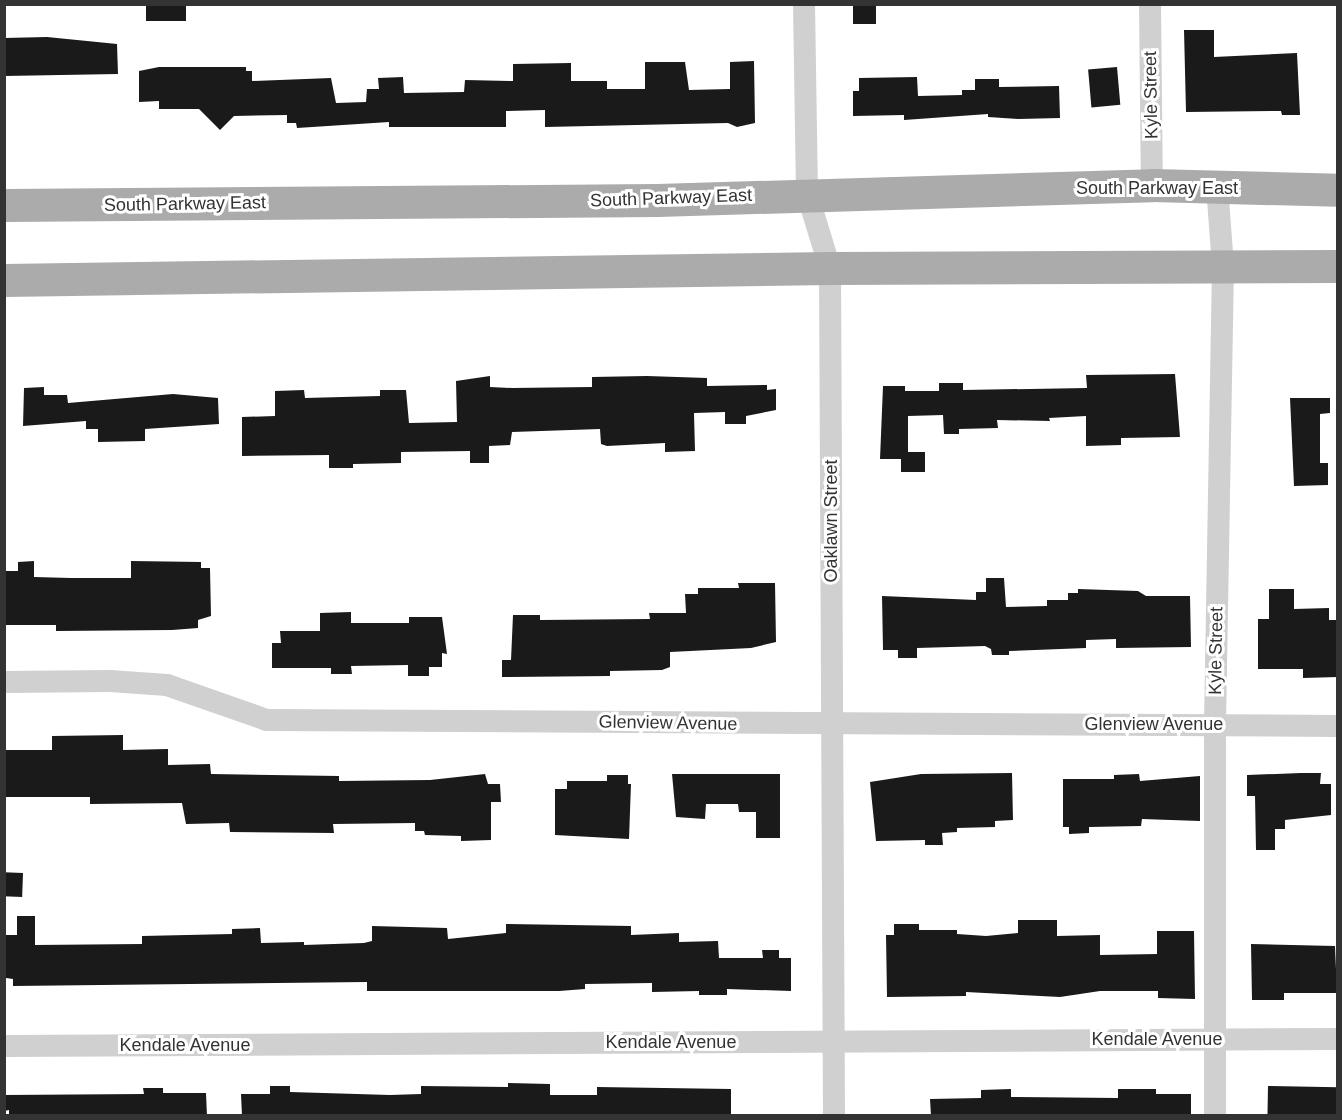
<!DOCTYPE html>
<style>
body{margin:0}
#map{position:relative;width:1342px;height:1120px;overflow:hidden;background:#fff;font-family:Helvetica,sans-serif}
div>[style]{position:absolute}
[style*='--x']{left:calc(var(--x)*1px);top:calc(var(--y)*1px);width:calc(var(--w)*1px);rotate:calc(var(--a)*1deg)}
.building>*{inset:0;background:#1a1a1a;transform-origin:0 0}
.minor>*{height:22px;margin:-11px;padding:0 11px;transform-origin:11px;border-radius:11px;background:#d0d0d0}
.primary>*{height:33px;margin:-16.5px;padding:0 16.5px;transform-origin:16.5px;border-radius:16.5px;background:#ababab}
span{translate:-50% -50%;white-space:nowrap;text-align:center;line-height:1.15;-webkit-text-stroke:6px #fff;paint-order:stroke}
.street-label{font-size:18px;color:#333}
.frame{position:absolute;inset:0;border:6px solid #333;pointer-events:none}
</style>
<div id="map">
<div class="building">
<i style="left:146px;top:4px;width:40px;height:17px"></i>
<i style="left:853px;top:4px;width:23px;height:20px"></i>
<i style="clip-path:polygon(1184px 30px,1214px 30px,1214px 57px,1297px 53px,1300px 115px,1282px 115px,1281px 111px,1186px 112px)"></i>
<i style="clip-path:polygon(47px 37px,117px 44px,118px 74px,4px 76px,4px 38px)"></i>
<i style="clip-path:polygon(754px 61px,755px 123px,737px 127px,728px 123px,545px 127px,545px 110px,506px 111px,506px 127px,389px 127px,389px 122px,297px 128px,296px 123px,287px 123px,287px 115px,234px 116px,220px 130px,199px 109px,159px 109px,159px 101px,139px 102px,139px 71px,159px 67px,246px 67px,246px 71px,252px 71px,252px 81px,331px 78px,336px 103px,366px 102px,367px 89px,379px 89px,378px 78px,403px 77px,404px 93px,464px 92px,465px 80px,513px 81px,513px 64px,571px 63px,571px 81px,607px 81px,607px 89px,645px 89px,645px 62px,685px 62px,689px 90px,730px 89px,730px 62px)"></i>
<i style="left:1117px;top:67px;width:38px;height:29px;rotate:85deg"></i>
<i style="clip-path:polygon(917px 77px,918px 96px,962px 95px,962px 90px,975px 90px,975px 79px,999px 79px,999px 87px,1059px 86px,1060px 118px,1018px 119px,988px 117px,988px 114px,904px 120px,904px 115px,853px 116px,853px 91px,859px 91px,859px 78px)"></i>
<i style="clip-path:polygon(1175px 374px,1180px 437px,1121px 438px,1121px 445px,1086px 446px,1086px 416px,1049px 418px,1050px 421px,997px 420px,998px 428px,959px 429px,959px 434px,944px 434px,943px 415px,908px 416px,908px 452px,925px 452px,925px 472px,901px 472px,901px 459px,880px 459px,883px 386px,905px 386px,905px 391px,939px 391px,939px 383px,963px 383px,963px 390px,1087px 388px,1086px 375px)"></i>
<i style="clip-path:polygon(490px 376px,490px 387px,512px 388px,592px 387px,592px 377px,647px 376px,707px 378px,707px 386px,767px 385px,767px 390px,776px 389px,776px 410px,746px 416px,746px 424px,725px 424px,725px 412px,694px 413px,695px 451px,665px 452px,665px 443px,607px 446px,601px 444px,600px 429px,512px 432px,510px 445px,489px 446px,489px 463px,470px 463px,470px 451px,401px 452px,401px 463px,353px 464px,353px 468px,329px 468px,329px 455px,242px 456px,242px 417px,275px 416px,275px 391px,304px 390px,305px 398px,380px 396px,380px 390px,406px 390px,409px 423px,457px 422px,456px 381px)"></i>
<i style="clip-path:polygon(44px 387px,44px 395px,67px 395px,68px 403px,173px 394px,218px 398px,219px 424px,145px 429px,145px 441px,98px 442px,98px 429px,86px 429px,86px 421px,23px 426px,24px 388px)"></i>
<i style="clip-path:polygon(1290px 398px,1330px 398px,1330px 413px,1320px 414px,1320px 463px,1328px 463px,1328px 485px,1294px 486px)"></i>
<i style="clip-path:polygon(34px 561px,34px 577px,71px 578px,131px 578px,131px 561px,201px 562px,201px 568px,210px 568px,211px 616px,198px 620px,198px 628px,172px 630px,56px 631px,56px 625px,4px 625px,4px 571px,18px 571px,18px 562px)"></i>
<i style="clip-path:polygon(986px 578px,1004px 578px,1006px 607px,1047px 606px,1047px 600px,1068px 600px,1068px 593px,1078px 593px,1078px 589px,1138px 591px,1146px 596px,1190px 596px,1191px 647px,1116px 648px,1116px 639px,1086px 640px,1086px 648px,1009px 651px,1009px 655px,992px 655px,991px 649px,985px 646px,917px 648px,917px 658px,898px 658px,898px 650px,883px 650px,882px 596px,976px 600px,976px 592px,986px 592px)"></i>
<i style="clip-path:polygon(738px 583px,775px 583px,776px 642px,751px 648px,670px 652px,670px 667px,662px 670px,610px 671px,610px 676px,502px 677px,502px 660px,511px 660px,513px 615px,540px 615px,540px 620px,650px 619px,649px 613px,686px 613px,685px 594px,698px 594px,698px 588px,739px 588px)"></i>
<i style="clip-path:polygon(1269px 589px,1294px 589px,1294px 609px,1329px 608px,1329px 620px,1336px 620px,1338px 677px,1303px 678px,1303px 669px,1258px 669px,1258px 619px,1269px 619px)"></i>
<i style="clip-path:polygon(351px 612px,351px 623px,409px 623px,409px 617px,442px 617px,447px 654px,442px 653px,442px 667px,429px 667px,429px 676px,408px 676px,408px 665px,351px 666px,352px 674px,331px 674px,331px 668px,272px 668px,272px 643px,281px 643px,280px 631px,320px 631px,320px 613px)"></i>
<i style="clip-path:polygon(123px 735px,123px 750px,168px 749px,168px 765px,210px 764px,211px 774px,339px 776px,339px 781px,430px 780px,485px 774px,488px 784px,500px 784px,501px 802px,491px 802px,491px 840px,461px 841px,461px 836px,425px 835px,424px 831px,415px 831px,415px 823px,333px 824px,334px 833px,230px 832px,229px 823px,186px 824px,182px 803px,90px 804px,90px 797px,4px 797px,4px 750px,52px 750px,52px 736px)"></i>
<i style="clip-path:polygon(1012px 773px,1013px 820px,995px 821px,995px 827px,957px 828px,957px 832px,942px 833px,943px 845px,925px 845px,925px 840px,876px 841px,870px 782px,921px 774px)"></i>
<i style="clip-path:polygon(1301px 773px,1321px 773px,1320px 784px,1331px 784px,1331px 815px,1285px 820px,1285px 829px,1275px 829px,1275px 850px,1256px 850px,1255px 796px,1247px 796px,1247px 775px)"></i>
<i style="clip-path:polygon(672px 774px,780px 774px,780px 838px,756px 838px,756px 812px,739px 812px,738px 804px,706px 804px,705px 819px,676px 817px)"></i>
<i style="clip-path:polygon(1139px 774px,1140px 781px,1200px 776px,1200px 821px,1142px 819px,1141px 826px,1089px 827px,1089px 833px,1069px 834px,1069px 827px,1063px 827px,1063px 779px,1114px 779px,1114px 775px)"></i>
<i style="clip-path:polygon(607px 775px,628px 775px,628px 784px,631px 784px,629px 839px,555px 835px,555px 789px,567px 789px,567px 781px,607px 781px)"></i>
<i style="left:23px;top:873px;width:24px;height:19px;rotate:92deg"></i>
<i style="clip-path:polygon(17px 916px,35px 916px,35px 945px,142px 944px,142px 936px,232px 934px,232px 929px,260px 928px,261px 943px,304px 942px,304px 945px,364px 943px,372px 941px,372px 926px,447px 928px,448px 939px,506px 933px,506px 924px,631px 926px,631px 935px,679px 933px,679px 942px,718px 941px,719px 958px,763px 958px,762px 950px,779px 950px,779px 958px,791px 958px,791px 991px,727px 989px,727px 995px,699px 995px,699px 991px,652px 992px,652px 983px,585px 984px,585px 989px,559px 991px,367px 991px,367px 982px,13px 986px,13px 979px,6px 978px,5px 935px,17px 935px)"></i>
<i style="clip-path:polygon(1018px 920px,1057px 920px,1057px 936px,1100px 935px,1100px 955px,1157px 954px,1157px 931px,1194px 931px,1195px 999px,1158px 998px,1158px 991px,1100px 991px,1060px 997px,966px 992px,966px 996px,887px 997px,886px 935px,894px 935px,894px 924px,919px 924px,919px 930px,957px 930px,957px 934px,986px 936px,1018px 933px)"></i>
<i style="clip-path:polygon(1251px 944px,1335px 946px,1337px 993px,1284px 993px,1284px 1000px,1252px 1000px)"></i>
<i style="clip-path:polygon(508px 1083px,550px 1084px,550px 1095px,597px 1095px,597px 1087px,731px 1089px,731px 1116px,242px 1116px,241px 1094px,270px 1094px,270px 1086px,290px 1086px,290px 1092px,390px 1095px,421px 1094px,421px 1086px,508px 1087px)"></i>
<i style="left:1268px;top:1086px;width:70px;height:30px;rotate:1deg"></i>
<i style="clip-path:polygon(143px 1088px,163px 1088px,163px 1093px,206px 1093px,207px 1116px,9px 1116px,9px 1110px,4px 1111px,4px 1095px,144px 1094px)"></i>
<i style="clip-path:polygon(1011px 1089px,1011px 1097px,1118px 1098px,1118px 1089px,1156px 1089px,1156px 1094px,1191px 1094px,1191px 1116px,931px 1116px,930px 1099px,981px 1098px,981px 1090px)"></i>
</div>
<div class="minor">
<i style="--x:804;--y:4;--w:189;--a:89.1"></i>
<i style="--x:807;--y:193;--w:78;--a:73"></i>
<i style="--x:830;--y:268;--w:848;--a:89.73"></i>
<i style="--x:1150;--y:4;--w:181;--a:89.4"></i>
<i style="--x:4;--y:682;--w:106;--a:-0.5"></i>
<i style="--x:110;--y:681;--w:57;--a:4"></i>
<i style="--x:167;--y:685;--w:106;--a:19.3"></i>
<i style="--x:267;--y:720;--w:1071;--a:0.32"></i>
<i style="--x:4;--y:1046;--w:1334;--a:-0.3"></i>
<i style="--x:1215;--y:1116;--w:392;--a:-90"></i>
<i style="--x:1215;--y:724;--w:458;--a:-89"></i>
<i style="--x:1223;--y:266;--w:79;--a:-94.3"></i>
</div>
<div class="primary">
<i style="--x:4;--y:205;--w:653;--a:-0.44"></i>
<i style="--x:657;--y:200;--w:495;--a:-1.7"></i>
<i style="--x:1152;--y:185;--w:186;--a:1.5"></i>
<i style="--x:4;--y:280;--w:826;--a:-0.83"></i>
<i style="--x:830;--y:268;--w:508;--a:-0.23"></i>
</div>
<div class="street-label">
<span style="left:1151px;top:95px;rotate:-91deg">Kyle Street</span>
<span style="left:1157px;top:188px">South Parkway East</span>
<span style="left:671px;top:198px;rotate:-2deg">South Parkway East</span>
<span style="left:185px;top:204px;rotate:-1deg">South Parkway East</span>
<span style="left:831px;top:521px;rotate:-90deg">Oaklawn Street</span>
<span style="left:1216px;top:651px;rotate:-89deg">Kyle Street</span>
<span style="left:668px;top:723px;rotate:1deg">Glenview Avenue</span>
<span style="left:1154px;top:724px">Glenview Avenue</span>
<span style="left:1157px;top:1039px">Kendale Avenue</span>
<span style="left:671px;top:1042px">Kendale Avenue</span>
<span style="left:185px;top:1045px">Kendale Avenue</span>
</div>
<div class="frame"></div>
</div>
